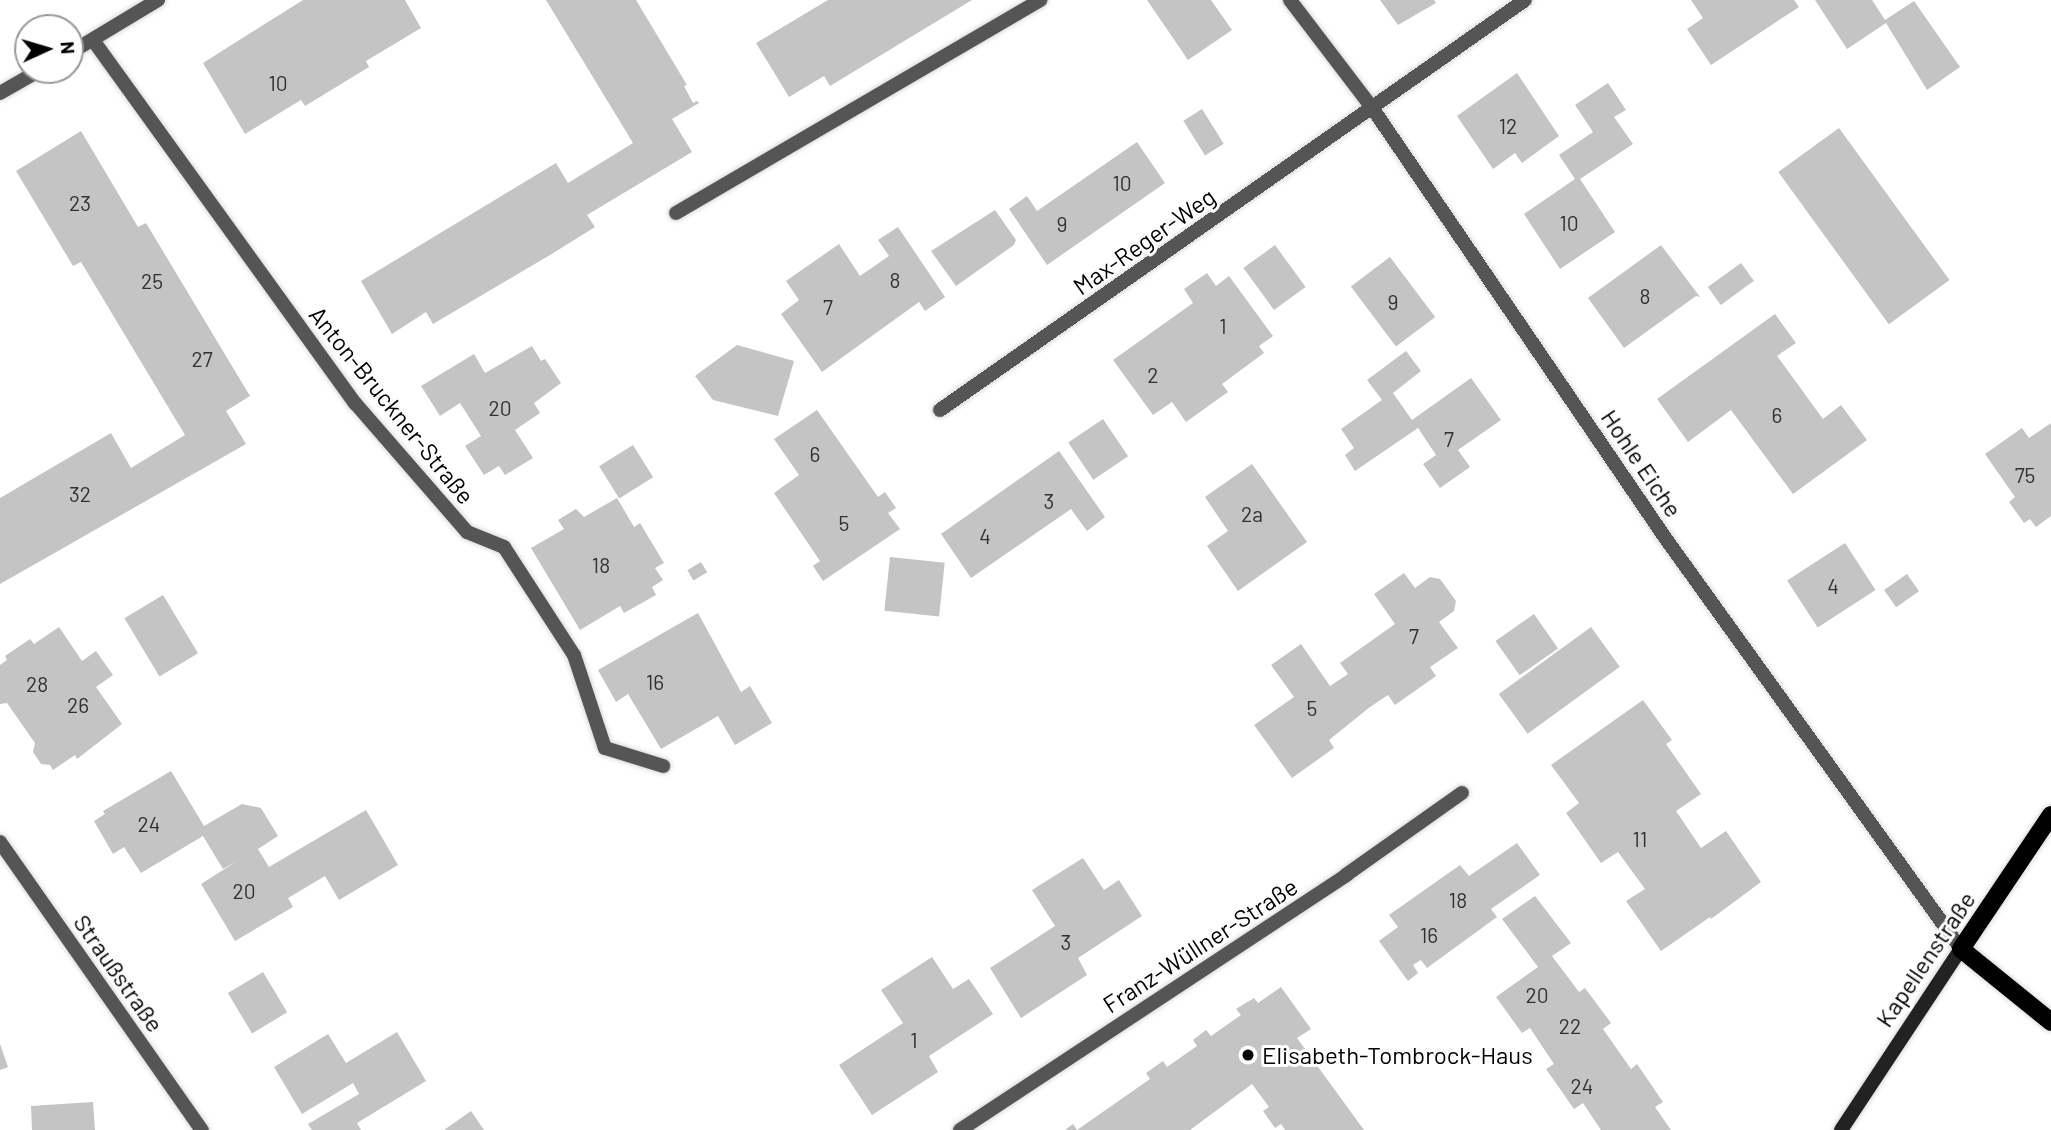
<!DOCTYPE html>
<meta charset="utf-8">
<style>
body{margin:0}
#map{position:relative;width:2051px;height:1130px;overflow:hidden;background:#fff;font-family:Barlow,sans-serif}
div>[style]{position:absolute}
[style*='--x']{left:calc(var(--x)*1px);top:calc(var(--y)*1px);width:calc(var(--w)*1px);rotate:calc(var(--a)*1deg)}
.building>*{inset:0;background:#c4c4c4;transform-origin:0 0}
.roads{filter:drop-shadow(0 0 2px #dbdbdb) drop-shadow(0 0 2px #dbdbdb)}
.lane>*{height:14px;margin:-7px;padding:0 7px;transform-origin:7px;border-radius:7px;background:#555}
.street>*{height:14px;margin:-7px;padding:0 7px;transform-origin:7px;border-radius:7px;background:#555}
.secondary>*{height:14px;margin:-7px;padding:0 7px;transform-origin:7px;border-radius:7px;background:#222}
.primary>*{height:18px;margin:-9px;padding:0 9px;transform-origin:9px;border-radius:9px;background:#000}
.dots>*{width:19px;height:19px;translate:-50% -50%;box-sizing:border-box;border:4px solid #fff;border-radius:50%}
span{translate:-50% -50%;white-space:nowrap;text-align:center;line-height:1.15;-webkit-text-stroke:6px #fff;paint-order:stroke}
.number-label{font-size:21px;color:#313131}
.number-label span{-webkit-text-stroke-width:0}
.street-label{font-size:24px;color:#000}
.poi-label{font-size:24px;color:#000}
.left{translate:0 -50%;text-align:left}
.north{position:absolute;left:14px;top:14px;width:70px;height:70px;box-sizing:border-box;background:#fff;border:2px solid #999;border-radius:50%;rotate:86deg;font-size:19px;font-weight:700;line-height:28px;text-align:center;color:#000}
.north::after{content:'';display:block;margin:auto;width:24px;height:32px;background:#000;clip-path:polygon(50% 0,100% 100%,50% 72%,0 100%)}
</style>
<div id="map">
<div class="building">
<i style="clip-path:polygon(303px 0,405px 0,421px 28px,366px 61px,369px 67px,305px 106px,301px 100px,245px 134px,203px 63px)"></i>
<i style="clip-path:polygon(546px 0,636px 0,687px 85px,684px 86px,693px 103px,697px 101px,699px 103px,672px 119px,692px 152px,587px 215px,595px 227px,550px 255px,433px 324px,426px 312px,392px 334px,361px 281px,556px 163px,568px 183px,633px 143px)"></i>
<i style="clip-path:polygon(828px 0,972px 0,830px 86px,824px 76px,789px 97px,756px 43px)"></i>
<i style="clip-path:polygon(1147px 0,1211px 0,1232px 30px,1188px 60px)"></i>
<i style="clip-path:polygon(1380px 0,1434px 0,1436px 3px,1398px 25px)"></i>
<i style="clip-path:polygon(1691px 0,1794px 0,1799px 7px,1711px 65px,1687px 29px,1703px 18px)"></i>
<i style="clip-path:polygon(1815px 0,1872px 0,1885px 20px,1914px 1px,1960px 67px,1927px 90px,1886px 23px,1847px 49px)"></i>
<i style="clip-path:polygon(1517px 73px,1559px 136px,1522px 163px,1515px 153px,1493px 169px,1457px 116px)"></i>
<i style="clip-path:polygon(1608px 83px,1626px 110px,1614px 117px,1633px 144px,1580px 179px,1615px 232px,1560px 269px,1524px 214px,1575px 179px,1559px 155px,1593px 132px,1575px 105px)"></i>
<i style="left:1202px;top:109px;width:41px;height:22px;rotate:58deg"></i>
<i style="left:1839px;top:128px;width:188px;height:75px;rotate:54deg"></i>
<i style="clip-path:polygon(81px 131px,138px 227px,146px 223px,250px 396px,226px 411px,246px 444px,0 584px,0 498px,111px 433px,131px 468px,185px 435px,81px 262px,73px 266px,16px 171px)"></i>
<i style="clip-path:polygon(1137px 142px,1165px 183px,1047px 265px,1009px 209px,1027px 196px,1037px 211px)"></i>
<i style="clip-path:polygon(995px 210px,1016px 240px,1014px 245px,956px 286px,931px 251px)"></i>
<i style="clip-path:polygon(898px 227px,945px 297px,925px 311px,919px 302px,822px 372px,781px 314px,799px 300px,786px 281px,839px 244px,860px 276px,889px 256px,878px 240px)"></i>
<i style="left:1275px;top:245px;width:52px;height:39px;rotate:54deg"></i>
<i style="clip-path:polygon(1661px 245px,1700px 297px,1696px 296px,1624px 348px,1588px 298px)"></i>
<i style="left:1390px;top:257px;width:75px;height:49px;rotate:53deg"></i>
<i style="left:1741px;top:263px;width:22px;height:41px;rotate:54deg"></i>
<i style="clip-path:polygon(1207px 273px,1216px 286px,1229px 276px,1273px 336px,1259px 346px,1264px 353px,1222px 384px,1228px 392px,1186px 422px,1172px 402px,1153px 415px,1113px 360px,1193px 303px,1184px 289px)"></i>
<i style="clip-path:polygon(1775px 314px,1796px 343px,1777px 356px,1823px 419px,1841px 405px,1867px 440px,1793px 494px,1731px 410px,1688px 442px,1657px 399px)"></i>
<i style="clip-path:polygon(737px 345px,794px 361px,778px 416px,713px 400px,695px 376px)"></i>
<i style="clip-path:polygon(532px 346px,541px 361px,545px 359px,561px 383px,534px 403px,540px 413px,515px 430px,533px 458px,505px 475px,499px 466px,484px 475px,465px 446px,481px 436px,460px 403px,440px 416px,421px 386px,474px 354px,485px 373px)"></i>
<i style="clip-path:polygon(1406px 351px,1421px 371px,1393px 393px,1412px 420px,1471px 378px,1501px 420px,1458px 450px,1470px 467px,1440px 488px,1423px 464px,1436px 455px,1418px 428px,1355px 471px,1345px 455px,1354px 448px,1341px 429px,1382px 400px,1367px 380px)"></i>
<i style="clip-path:polygon(817px 410px,878px 497px,885px 492px,896px 508px,888px 513px,900px 529px,823px 581px,813px 566px,820px 561px,774px 493px,799px 475px,774px 439px)"></i>
<i style="left:1103px;top:419px;width:45px;height:42px;rotate:56deg"></i>
<i style="clip-path:polygon(2051px 423px,2051px 516px,2036px 527px,2030px 519px,2024px 523px,2009px 502px,2015px 497px,1985px 454px,2022px 428px,2029px 438px)"></i>
<i style="left:633px;top:445px;width:38px;height:40px;rotate:58deg"></i>
<i style="clip-path:polygon(1059px 451px,1105px 517px,1087px 531px,1071px 509px,971px 578px,941px 534px)"></i>
<i style="clip-path:polygon(1252px 464px,1307px 542px,1238px 591px,1207px 546px,1228px 531px,1205px 497px)"></i>
<i style="clip-path:polygon(617px 498px,634px 527px,640px 523px,664px 563px,655px 568px,663px 580px,652px 587px,656px 595px,624px 613px,620px 606px,580px 630px,531px 548px,564px 529px,558px 520px,576px 509px,584px 517px)"></i>
<i style="left:1845px;top:543px;width:56px;height:69px;rotate:57deg"></i>
<i style="left:890px;top:557px;width:55px;height:54px;rotate:6deg"></i>
<i style="left:701px;top:562px;width:12px;height:16px;rotate:59deg"></i>
<i style="clip-path:polygon(1404px 573px,1415px 588px,1430px 577px,1440px 579px,1456px 601px,1454px 611px,1439px 622px,1458px 648px,1430px 667px,1436px 676px,1395px 705px,1388px 695px,1370px 707px,1329px 740px,1334px 748px,1292px 778px,1254px 725px,1294px 697px,1271px 665px,1301px 644px,1330px 686px,1348px 674px,1340px 663px,1395px 624px,1374px 594px)"></i>
<i style="left:1907px;top:574px;width:21px;height:28px;rotate:55deg"></i>
<i style="left:163px;top:595px;width:68px;height:45px;rotate:59deg"></i>
<i style="clip-path:polygon(698px 613px,741px 692px,750px 686px,772px 723px,735px 745px,718px 716px,661px 749px,628px 694px,616px 702px,598px 670px)"></i>
<i style="left:1534px;top:614px;width:42px;height:47px;rotate:55deg"></i>
<i style="clip-path:polygon(59px 627px,82px 661px,96px 651px,113px 675px,96px 687px,122px 724px,77px 759px,75px 755px,53px 770px,50px 765px,41px 764px,33px 752px,35px 743px,7px 703px,0 704px,0 665px,7px 660px,5px 656px,30px 639px,34px 644px)"></i>
<i style="left:1591px;top:627px;width:49px;height:114px;rotate:54deg"></i>
<i style="clip-path:polygon(1643px 700px,1672px 740px,1666px 744px,1701px 794px,1676px 811px,1701px 848px,1726px 831px,1761px 882px,1711px 919px,1710px 917px,1661px 951px,1626px 901px,1645px 889px,1618px 852px,1601px 863px,1566px 813px,1579px 803px,1551px 765px)"></i>
<i style="clip-path:polygon(171px 771px,204px 826px,242px 804px,261px 808px,278px 836px,258px 849px,269px 867px,366px 810px,398px 865px,339px 900px,325px 876px,288px 898px,293px 907px,235px 941px,201px 884px,237px 861px,223px 869px,203px 836px,141px 873px,124px 847px,113px 854px,94px 821px,105px 814px,103px 811px)"></i>
<i style="clip-path:polygon(1517px 843px,1540px 875px,1491px 909px,1497px 917px,1427px 968px,1421px 960px,1413px 965px,1418px 973px,1408px 981px,1379px 941px,1398px 927px,1389px 915px,1460px 865px,1469px 876px)"></i>
<i style="clip-path:polygon(1083px 858px,1104px 890px,1119px 880px,1142px 916px,1078px 958px,1087px 975px,1021px 1018px,990px 968px,1055px 926px,1032px 890px)"></i>
<i style="clip-path:polygon(1535px 896px,1571px 943px,1552px 956px,1579px 992px,1585px 988px,1611px 1023px,1603px 1029px,1631px 1069px,1637px 1064px,1663px 1102px,1655px 1107px,1671px 1130px,1601px 1130px,1583px 1103px,1574px 1109px,1546px 1069px,1554px 1064px,1530px 1028px,1522px 1033px,1496px 997px,1538px 967px,1502px 919px)"></i>
<i style="clip-path:polygon(932px 957px,953px 989px,969px 979px,993px 1014px,929px 1056px,938px 1072px,872px 1115px,839px 1065px,903px 1023px,881px 990px)"></i>
<i style="left:263px;top:972px;width:47px;height:41px;rotate:59deg"></i>
<i style="clip-path:polygon(1281px 987px,1311px 1029px,1297px 1038px,1364px 1130px,1285px 1130px,1281px 1124px,1275px 1128px,1263px 1111px,1269px 1107px,1252px 1084px,1190px 1130px,1065px 1130px,1073px 1124px,1077px 1130px,1150px 1079px,1146px 1073px,1163px 1061px,1167px 1067px,1197px 1046px,1193px 1040px,1206px 1030px,1211px 1036px,1241px 1015px,1236px 1009px,1254px 998px,1258px 1003px)"></i>
<i style="clip-path:polygon(397px 1032px,426px 1081px,357px 1123px,361px 1130px,312px 1130px,308px 1124px,359px 1094px,353px 1083px,302px 1114px,274px 1067px,328px 1034px,346px 1063px)"></i>
<i style="clip-path:polygon(0 1044px,8px 1067px,0 1070px)"></i>
<i style="clip-path:polygon(93px 1102px,95px 1130px,32px 1130px,31px 1106px)"></i>
<i style="clip-path:polygon(471px 1111px,484px 1130px,444px 1130px)"></i>
</div>
<div class="roads">
<div class="lane">
<i style="--x:676;--y:213;--w:422;--a:-30.3"></i>
<i style="--x:355;--y:403;--w:171;--a:49"></i>
<i style="--x:467;--y:532;--w:40;--a:22"></i>
<i style="--x:504;--y:547;--w:129;--a:57.1"></i>
<i style="--x:574;--y:655;--w:98;--a:71.6"></i>
<i style="--x:605;--y:748;--w:61;--a:17.2"></i>
</div>
<div class="street">
<i style="--x:1290;--y:0;--w:137;--a:52.7"></i>
<i style="--x:1373;--y:109;--w:520;--a:55.73"></i>
<i style="--x:1666;--y:539;--w:505;--a:54.26"></i>
<i style="--x:93;--y:40;--w:448;--a:54.2"></i>
<i style="--x:70;--y:53;--w:103;--a:-31.1"></i>
<i style="--x:0;--y:93;--w:46;--a:-29.9"></i>
<i style="--x:940;--y:410;--w:714;--a:-35.02"></i>
<i style="--x:0;--y:842;--w:352;--a:55"></i>
<i style="--x:960;--y:1130;--w:463;--a:-33.4"></i>
<i style="--x:1346;--y:875;--w:142;--a:-35.3"></i>
</div>
<div class="secondary">
<i style="--x:1841;--y:1130;--w:217;--a:-56.5"></i>
</div>
<div class="primary">
<i style="--x:2051;--y:815;--w:161;--a:123.9"></i>
<i style="--x:1961;--y:949;--w:116;--a:39"></i>
</div>
</div>
<div class="dots">
<i style="left:1248px;top:1055px;background:#000"></i>
</div>
<div class="number-label">
<span style="left:278px;top:83px">10</span>
<span style="left:1508px;top:126px">12</span>
<span style="left:1122px;top:183px">10</span>
<span style="left:80px;top:203px">23</span>
<span style="left:1569px;top:223px">10</span>
<span style="left:1062px;top:224px">9</span>
<span style="left:895px;top:280px">8</span>
<span style="left:152px;top:281px">25</span>
<span style="left:1645px;top:296px">8</span>
<span style="left:1393px;top:302px">9</span>
<span style="left:828px;top:307px">7</span>
<span style="left:1223px;top:326px">1</span>
<span style="left:202px;top:359px">27</span>
<span style="left:1153px;top:375px">2</span>
<span style="left:500px;top:408px">20</span>
<span style="left:1777px;top:415px">6</span>
<span style="left:1449px;top:439px">7</span>
<span style="left:815px;top:454px">6</span>
<span style="left:2025px;top:475px">75</span>
<span style="left:80px;top:494px">32</span>
<span style="left:1049px;top:501px">3</span>
<span style="left:1252px;top:514px">2a</span>
<span style="left:844px;top:523px">5</span>
<span style="left:985px;top:536px">4</span>
<span style="left:601px;top:565px">18</span>
<span style="left:1833px;top:586px">4</span>
<span style="left:1414px;top:636px">7</span>
<span style="left:655px;top:682px">16</span>
<span style="left:37px;top:684px">28</span>
<span style="left:78px;top:705px">26</span>
<span style="left:1312px;top:708px">5</span>
<span style="left:149px;top:824px">24</span>
<span style="left:1640px;top:839px">11</span>
<span style="left:244px;top:891px">20</span>
<span style="left:1458px;top:900px">18</span>
<span style="left:1429px;top:935px">16</span>
<span style="left:1066px;top:942px">3</span>
<span style="left:1537px;top:995px">20</span>
<span style="left:1570px;top:1026px">22</span>
<span style="left:914px;top:1040px">1</span>
<span style="left:1582px;top:1086px">24</span>
</div>
<div class="street-label">
<span style="left:1144px;top:241px;rotate:-35deg">Max-Reger-Weg</span>
<span style="left:392px;top:405px;rotate:51deg">Anton-Bruckner-Straße</span>
<span style="left:1642px;top:463px;rotate:56deg">Hohle Eiche</span>
<span style="left:1200px;top:945px;rotate:-33deg">Franz-Wüllner-Straße</span>
<span style="left:1925px;top:959px;rotate:-56deg">Kapellenstraße</span>
<span style="left:119px;top:973px;rotate:55deg">Straußstraße</span>
</div>
<div class="poi-label">
<span class="left" style="left:1262px;top:1055px">Elisabeth-Tombrock-Haus</span>
</div>
<div class="north">N</div>
</div>
